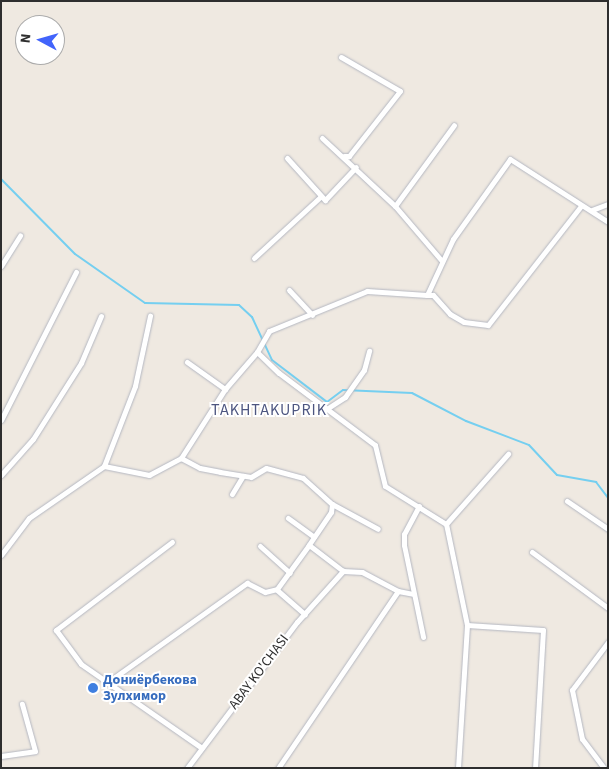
<!DOCTYPE html>
<meta charset="utf-8">
<style>
body{margin:0}
#map{position:relative;width:609px;height:769px;overflow:hidden;background:#efe9e1;font-family:"Source Sans 3",sans-serif}
div>[style]{position:absolute}
[style*='--x']{left:calc(var(--x)*1px);top:calc(var(--y)*1px);width:calc(var(--w)*1px);rotate:calc(var(--a)*1deg)}
.stream>*{height:2px;margin:-1px;padding:0 1px;transform-origin:1px;border-radius:1px;background:#75cff0}
.roads{filter:drop-shadow(0 0 1px #b4b7c1) drop-shadow(0 0 1px #b4b7c1)}
.minor>*{height:5px;margin:-2.5px;padding:0 2.5px;transform-origin:2.5px;border-radius:2.5px;background:#fff}
.dots>*{width:14px;height:14px;translate:-50% -50%;box-sizing:border-box;border:2px solid #fff;border-radius:50%}
span{translate:-50% -50%;white-space:nowrap;text-align:center;line-height:1.15;-webkit-text-stroke:4px #fff;paint-order:stroke}
.street-label{font-size:14px;color:#2e2e2e}
.shop-label{font-size:14px;color:#366cbe;font-weight:700}
.left{translate:0 -50%;text-align:left}
.quarter-label{font-size:16px;color:#4d5680;letter-spacing:1px}
.frame{position:absolute;inset:0;border:2px solid #2e2e2e;pointer-events:none}
.north{position:absolute;left:15px;top:15px;width:50px;height:50px;box-sizing:border-box;background:#fff;border:1px solid #ababab;border-radius:50%;rotate:276deg;font-size:14px;font-weight:700;line-height:20px;text-align:center;color:#2e2e2e}
.north::after{content:'';display:block;margin:auto;width:18px;height:22px;background:#4264fb;clip-path:polygon(50% 0,100% 100%,50% 72%,0 100%)}
</style>
<div id="map">
<div class="stream">
<i style="--x:1;--y:179;--w:105;--a:45.4"></i>
<i style="--x:75;--y:254;--w:85;--a:35"></i>
<i style="--x:145;--y:303;--w:94;--a:1.2"></i>
<i style="--x:239;--y:305;--w:18;--a:43"></i>
<i style="--x:252;--y:317;--w:47;--a:65.1"></i>
<i style="--x:272;--y:360;--w:69;--a:37.4"></i>
<i style="--x:327;--y:402;--w:20;--a:-37"></i>
<i style="--x:343;--y:390;--w:69;--a:2.5"></i>
<i style="--x:412;--y:393;--w:61;--a:27.4"></i>
<i style="--x:466;--y:421;--w:67;--a:20.9"></i>
<i style="--x:529;--y:445;--w:41;--a:47"></i>
<i style="--x:557;--y:475;--w:40;--a:10"></i>
<i style="--x:596;--y:482;--w:20;--a:53"></i>
</div>
<div class="roads">
<div class="minor">
<i style="--x:341;--y:57;--w:68;--a:30"></i>
<i style="--x:400;--y:91;--w:83;--a:128.1"></i>
<i style="--x:349;--y:156;--w:5;--a:180"></i>
<i style="--x:322;--y:138;--w:100;--a:43"></i>
<i style="--x:395;--y:206;--w:72;--a:49.5"></i>
<i style="--x:287;--y:158;--w:57;--a:47.9"></i>
<i style="--x:325;--y:200;--w:45;--a:-46.8"></i>
<i style="--x:395;--y:206;--w:100;--a:-53.9"></i>
<i style="--x:592;--y:210;--w:17;--a:-21"></i>
<i style="--x:254;--y:258;--w:90;--a:-42.7"></i>
<i style="--x:1;--y:266;--w:36;--a:-58"></i>
<i style="--x:289;--y:290;--w:34;--a:47"></i>
<i style="--x:427;--y:295;--w:6;--a:0"></i>
<i style="--x:433;--y:295;--w:25;--a:48"></i>
<i style="--x:450;--y:314;--w:16;--a:30"></i>
<i style="--x:464;--y:322;--w:24;--a:7"></i>
<i style="--x:488;--y:325;--w:151;--a:-52"></i>
<i style="--x:257;--y:352;--w:30;--a:44"></i>
<i style="--x:279;--y:373;--w:120;--a:36.9"></i>
<i style="--x:375;--y:445;--w:42;--a:76.3"></i>
<i style="--x:385;--y:486;--w:72;--a:31.9"></i>
<i style="--x:187;--y:362;--w:47;--a:35.4"></i>
<i style="--x:325;--y:410;--w:24;--a:-33"></i>
<i style="--x:345;--y:397;--w:33;--a:-55"></i>
<i style="--x:364;--y:370;--w:20;--a:-75"></i>
<i style="--x:1;--y:420;--w:166;--a:-63.1"></i>
<i style="--x:181;--y:458;--w:21;--a:28"></i>
<i style="--x:200;--y:468;--w:20;--a:11"></i>
<i style="--x:220;--y:472;--w:31;--a:9"></i>
<i style="--x:251;--y:477;--w:17;--a:-31"></i>
<i style="--x:266;--y:468;--w:38;--a:15"></i>
<i style="--x:303;--y:478;--w:39;--a:42"></i>
<i style="--x:332;--y:504;--w:52;--a:28.5"></i>
<i style="--x:104;--y:466;--w:86;--a:-68.8"></i>
<i style="--x:135;--y:386;--w:72;--a:-77.9"></i>
<i style="--x:1;--y:475;--w:48;--a:-48.4"></i>
<i style="--x:33;--y:439;--w:90;--a:-57.7"></i>
<i style="--x:81;--y:363;--w:51;--a:-66.9"></i>
<i style="--x:232;--y:494;--w:21;--a:-59"></i>
<i style="--x:567;--y:501;--w:50;--a:34.3"></i>
<i style="--x:332;--y:504;--w:8;--a:97"></i>
<i style="--x:331;--y:512;--w:40;--a:124"></i>
<i style="--x:309;--y:545;--w:43;--a:37.4"></i>
<i style="--x:419;--y:506;--w:32;--a:118"></i>
<i style="--x:404;--y:534;--w:11;--a:90"></i>
<i style="--x:404;--y:545;--w:94;--a:78.3"></i>
<i style="--x:288;--y:518;--w:32;--a:36"></i>
<i style="--x:172;--y:542;--w:146;--a:142.8"></i>
<i style="--x:56;--y:630;--w:42;--a:53.7"></i>
<i style="--x:81;--y:664;--w:147;--a:34.8"></i>
<i style="--x:260;--y:546;--w:40;--a:42"></i>
<i style="--x:532;--y:552;--w:94;--a:36.4"></i>
<i style="--x:1;--y:555;--w:46;--a:-52.9"></i>
<i style="--x:29;--y:518;--w:91;--a:-34.7"></i>
<i style="--x:104;--y:466;--w:46;--a:11.3"></i>
<i style="--x:149;--y:475;--w:36;--a:-28"></i>
<i style="--x:181;--y:458;--w:82;--a:-57.5"></i>
<i style="--x:225;--y:389;--w:49;--a:-49.1"></i>
<i style="--x:257;--y:352;--w:24;--a:-60"></i>
<i style="--x:269;--y:331;--w:106;--a:-22.2"></i>
<i style="--x:367;--y:291;--w:60;--a:3.8"></i>
<i style="--x:427;--y:295;--w:62;--a:-65.1"></i>
<i style="--x:453;--y:239;--w:98;--a:-54.5"></i>
<i style="--x:510;--y:159;--w:117;--a:32.7"></i>
<i style="--x:277;--y:590;--w:37;--a:41"></i>
<i style="--x:398;--y:591;--w:15;--a:11"></i>
<i style="--x:467;--y:625;--w:76;--a:3.8"></i>
<i style="--x:543;--y:630;--w:138;--a:93.3"></i>
<i style="--x:108;--y:682;--w:171;--a:-35.5"></i>
<i style="--x:247;--y:583;--w:20;--a:27"></i>
<i style="--x:265;--y:592;--w:12;--a:-14"></i>
<i style="--x:277;--y:589;--w:54;--a:-54"></i>
<i style="--x:1;--y:756;--w:34;--a:-8"></i>
<i style="--x:35;--y:751;--w:49;--a:-105.5"></i>
<i style="--x:187;--y:768;--w:183;--a:-53"></i>
<i style="--x:297;--y:622;--w:69;--a:-48"></i>
<i style="--x:343;--y:571;--w:19;--a:3"></i>
<i style="--x:362;--y:572;--w:41;--a:27.8"></i>
<i style="--x:398;--y:591;--w:214;--a:124.1"></i>
<i style="--x:458;--y:768;--w:143;--a:-86.4"></i>
<i style="--x:467;--y:625;--w:103;--a:-101.7"></i>
<i style="--x:446;--y:524;--w:94;--a:-48.5"></i>
<i style="--x:604;--y:768;--w:36;--a:-127"></i>
<i style="--x:582;--y:739;--w:50;--a:-101.5"></i>
<i style="--x:572;--y:690;--w:60;--a:-53.1"></i>
</div>
</div>
<div class="dots">
<i style="left:93px;top:688px;background:#3f7fe0"></i>
</div>
<div class="street-label">
<span style="left:259px;top:672px;rotate:-53deg">ABAY KO'CHASI</span>
</div>
<div class="shop-label">
<span class="left" style="left:103px;top:688px">Дониёрбекова<br>Зулхимор</span>
</div>
<div class="quarter-label">
<span style="left:269px;top:410px">TAKHTAKUPRIK</span>
</div>
<div class="frame"></div>
<div class="north">N</div>
</div>
